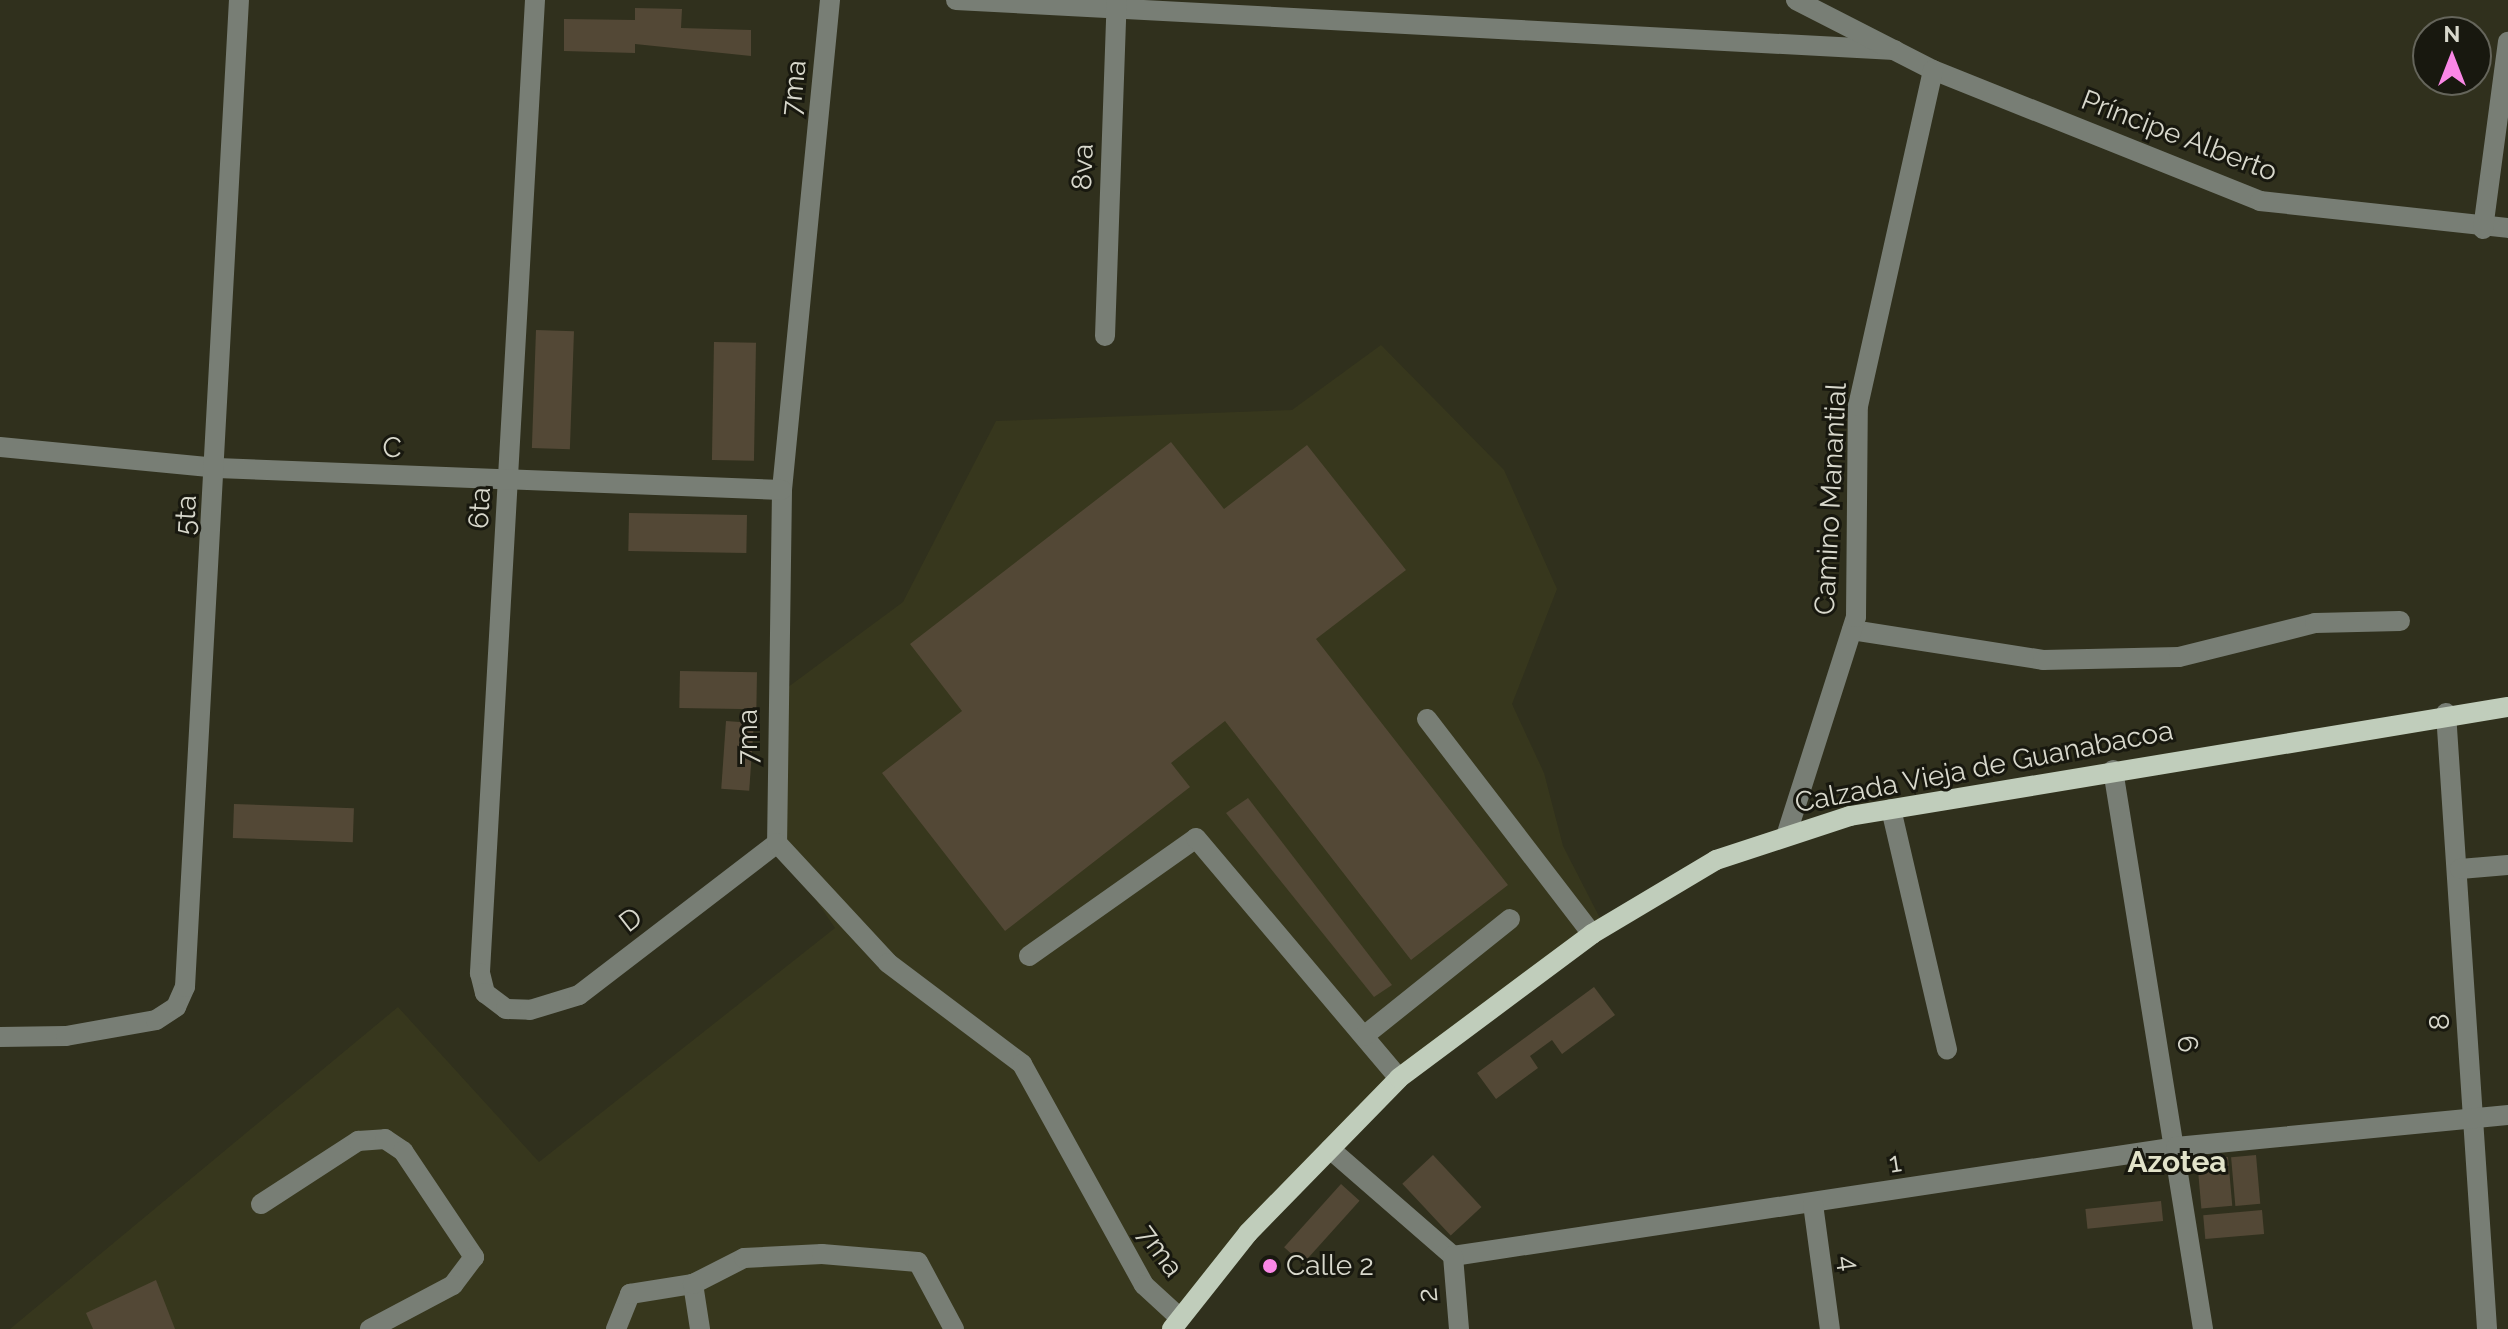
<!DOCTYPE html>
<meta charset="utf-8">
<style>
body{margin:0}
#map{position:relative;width:2508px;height:1329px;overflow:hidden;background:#30301d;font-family:Raleway,sans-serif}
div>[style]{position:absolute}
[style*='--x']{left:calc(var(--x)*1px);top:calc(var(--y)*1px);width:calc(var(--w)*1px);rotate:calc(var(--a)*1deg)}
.built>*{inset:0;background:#37371d}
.building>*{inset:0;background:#534836;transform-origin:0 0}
.minor>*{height:20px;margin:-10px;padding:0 10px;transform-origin:10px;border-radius:10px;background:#787e75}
.major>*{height:20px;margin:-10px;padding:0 10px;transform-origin:10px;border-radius:10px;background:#c0cdbb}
.dots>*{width:22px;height:22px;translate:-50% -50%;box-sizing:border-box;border:4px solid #18180f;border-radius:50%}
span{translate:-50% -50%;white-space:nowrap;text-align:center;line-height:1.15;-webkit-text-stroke:6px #18180f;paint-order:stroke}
.street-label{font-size:28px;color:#d8d8cc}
.poi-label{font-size:28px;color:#d8d8cc}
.left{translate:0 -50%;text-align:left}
.neighbourhood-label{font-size:30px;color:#e2e3ca;font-weight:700}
.north{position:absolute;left:2412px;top:16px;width:80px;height:80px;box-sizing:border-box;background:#18180f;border:2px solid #65655b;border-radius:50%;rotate:0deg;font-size:22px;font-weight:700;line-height:32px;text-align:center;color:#d8d8cc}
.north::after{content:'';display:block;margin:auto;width:28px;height:36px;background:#fa87e6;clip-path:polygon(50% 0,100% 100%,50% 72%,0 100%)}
</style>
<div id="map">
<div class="built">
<i style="clip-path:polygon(1381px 345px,1504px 470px,1557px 589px,1512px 704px,1544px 773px,1563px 846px,1604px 926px,1399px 1078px,1172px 1329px,10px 1329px,398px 1007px,539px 1162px,835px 928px,777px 843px,776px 696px,903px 602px,996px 421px,1292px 410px)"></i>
</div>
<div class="building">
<i style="clip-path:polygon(635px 8px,682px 9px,681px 28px,751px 30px,751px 56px,635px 44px,635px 53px,564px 51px,564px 19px,635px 20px)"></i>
<i style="left:536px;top:330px;width:38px;height:118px;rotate:2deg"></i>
<i style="left:714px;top:342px;width:42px;height:118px;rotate:1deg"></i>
<i style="clip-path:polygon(1171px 442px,1224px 509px,1307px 445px,1406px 570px,1316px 639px,1508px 885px,1411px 960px,1225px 721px,1171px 763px,1190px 787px,1005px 931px,882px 773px,962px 711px,910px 644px)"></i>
<i style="left:629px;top:513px;width:118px;height:38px;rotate:1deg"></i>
<i style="left:680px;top:671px;width:77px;height:37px;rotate:1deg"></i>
<i style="left:726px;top:721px;width:28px;height:68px;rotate:4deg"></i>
<i style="clip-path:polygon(1248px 798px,1392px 985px,1374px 997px,1226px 813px)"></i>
<i style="left:234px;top:804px;width:120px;height:34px;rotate:2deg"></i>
<i style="clip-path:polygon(1594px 987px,1615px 1015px,1562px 1054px,1552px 1040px,1530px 1056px,1538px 1068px,1496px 1099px,1477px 1073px)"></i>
<i style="left:1433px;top:1155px;width:71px;height:42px;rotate:47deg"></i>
<i style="left:2256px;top:1155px;width:49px;height:25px;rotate:85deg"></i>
<i style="left:2228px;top:1157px;width:49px;height:31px;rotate:85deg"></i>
<i style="left:1341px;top:1184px;width:25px;height:85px;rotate:42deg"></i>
<i style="left:2161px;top:1201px;width:20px;height:76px;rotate:84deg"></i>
<i style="left:2262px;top:1210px;width:24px;height:59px;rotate:85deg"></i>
<i style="clip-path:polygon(156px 1280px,175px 1329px,93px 1329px,86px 1313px)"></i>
</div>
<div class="minor">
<i style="--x:535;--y:0;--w:975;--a:93.24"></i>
<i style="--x:480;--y:973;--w:21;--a:76"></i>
<i style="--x:485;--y:993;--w:26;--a:37"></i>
<i style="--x:506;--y:1009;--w:24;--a:2"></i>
<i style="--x:530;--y:1010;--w:51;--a:-17"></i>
<i style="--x:579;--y:995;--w:250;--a:-37.5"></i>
<i style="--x:830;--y:0;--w:492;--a:95.6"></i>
<i style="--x:782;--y:490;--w:353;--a:90.8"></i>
<i style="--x:777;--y:843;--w:163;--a:47.2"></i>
<i style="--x:888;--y:963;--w:168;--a:37"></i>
<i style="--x:1022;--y:1064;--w:252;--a:61.1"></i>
<i style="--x:1144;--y:1285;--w:49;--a:42.5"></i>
<i style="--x:956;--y:0;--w:940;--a:3.05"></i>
<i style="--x:1796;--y:0;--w:154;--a:27.1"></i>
<i style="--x:1933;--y:70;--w:352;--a:21.8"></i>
<i style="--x:2260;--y:201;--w:249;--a:6.2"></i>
<i style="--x:2483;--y:229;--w:189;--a:-82.4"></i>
<i style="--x:1105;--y:336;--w:336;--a:-88"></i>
<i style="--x:0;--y:447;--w:218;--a:5.5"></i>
<i style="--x:217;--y:468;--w:565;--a:2.23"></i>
<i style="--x:1852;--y:630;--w:193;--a:8.9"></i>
<i style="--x:2043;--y:660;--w:136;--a:-1.3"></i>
<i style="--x:2179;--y:657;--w:140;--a:-14"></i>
<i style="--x:2315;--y:623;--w:85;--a:-1.3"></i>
<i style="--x:2446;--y:713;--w:617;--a:86.19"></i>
<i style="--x:1427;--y:719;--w:271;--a:52.5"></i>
<i style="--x:2113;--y:770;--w:566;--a:80.85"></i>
<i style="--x:1891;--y:809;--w:247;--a:76.9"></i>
<i style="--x:1787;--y:833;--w:227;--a:-72.3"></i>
<i style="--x:1856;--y:617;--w:211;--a:-89.5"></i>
<i style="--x:1858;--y:406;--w:344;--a:-77.4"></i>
<i style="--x:2460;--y:869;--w:48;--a:-4.8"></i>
<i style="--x:1029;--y:956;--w:204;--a:-35.2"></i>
<i style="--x:1196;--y:838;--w:314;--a:49.8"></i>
<i style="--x:1364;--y:1036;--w:187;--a:-38.7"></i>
<i style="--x:0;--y:1037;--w:66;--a:-0.9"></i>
<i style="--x:66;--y:1036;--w:91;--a:-10.1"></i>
<i style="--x:156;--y:1020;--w:24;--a:-33"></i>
<i style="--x:176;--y:1007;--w:22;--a:-66"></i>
<i style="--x:185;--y:987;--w:988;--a:-86.87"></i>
<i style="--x:1330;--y:1149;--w:163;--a:41"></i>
<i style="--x:1453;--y:1256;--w:731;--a:-8.57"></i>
<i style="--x:2176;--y:1147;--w:334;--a:-5.5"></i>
<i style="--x:261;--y:1204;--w:116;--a:-33"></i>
<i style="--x:358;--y:1141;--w:27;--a:-4"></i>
<i style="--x:385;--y:1139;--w:22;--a:34"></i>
<i style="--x:403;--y:1151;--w:128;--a:56.2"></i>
<i style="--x:474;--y:1257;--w:35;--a:127"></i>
<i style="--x:453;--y:1285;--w:94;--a:152.1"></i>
<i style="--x:1813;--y:1204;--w:126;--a:82.3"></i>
<i style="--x:1453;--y:1256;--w:73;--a:85.3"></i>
<i style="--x:616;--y:1329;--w:38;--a:-68"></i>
<i style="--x:630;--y:1294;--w:64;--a:-9"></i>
<i style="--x:700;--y:1329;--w:46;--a:-98.8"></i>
<i style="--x:693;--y:1284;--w:57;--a:-27"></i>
<i style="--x:744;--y:1258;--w:78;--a:-2.9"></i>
<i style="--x:822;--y:1254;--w:96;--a:4.8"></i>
<i style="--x:918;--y:1262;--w:76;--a:61.8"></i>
</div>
<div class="major">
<i style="--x:1172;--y:1329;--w:122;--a:-51.6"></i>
<i style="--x:1248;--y:1233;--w:216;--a:-45.7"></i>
<i style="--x:1399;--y:1078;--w:241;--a:-36.7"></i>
<i style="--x:1592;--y:934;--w:144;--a:-30.8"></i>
<i style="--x:1716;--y:860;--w:141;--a:-18.2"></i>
<i style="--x:1850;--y:816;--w:667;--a:-9.41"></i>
</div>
<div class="dots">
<i style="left:1270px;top:1266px;background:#fa87e6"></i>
</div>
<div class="street-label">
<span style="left:794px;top:88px;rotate:-84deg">7ma</span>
<span style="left:2179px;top:136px;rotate:21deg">Príncipe Alberto</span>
<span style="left:1083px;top:167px;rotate:-88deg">8va</span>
<span style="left:392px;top:448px;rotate:3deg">C</span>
<span style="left:1831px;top:499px;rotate:-87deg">Camino Manantial</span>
<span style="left:480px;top:508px;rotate:-87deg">6ta</span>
<span style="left:186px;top:515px;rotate:-87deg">5ta</span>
<span style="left:748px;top:737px;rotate:-90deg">7ma</span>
<span style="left:1984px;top:767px;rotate:-11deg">Calzada Vieja de Guanabacoa</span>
<span style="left:631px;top:920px;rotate:-38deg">D</span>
<span style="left:2440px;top:1022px;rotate:-93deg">8</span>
<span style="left:2187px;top:1044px;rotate:81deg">6</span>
<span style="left:1895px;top:1163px;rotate:-9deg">1</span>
<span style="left:1160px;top:1251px;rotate:54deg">7ma</span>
<span style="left:1849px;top:1263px;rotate:82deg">4</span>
<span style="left:1428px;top:1295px;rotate:-95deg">2</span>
</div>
<div class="poi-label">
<span class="left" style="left:1286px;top:1266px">Calle 2</span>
</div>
<div class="neighbourhood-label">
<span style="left:2177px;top:1162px">Azotea</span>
</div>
<div class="north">N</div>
</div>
